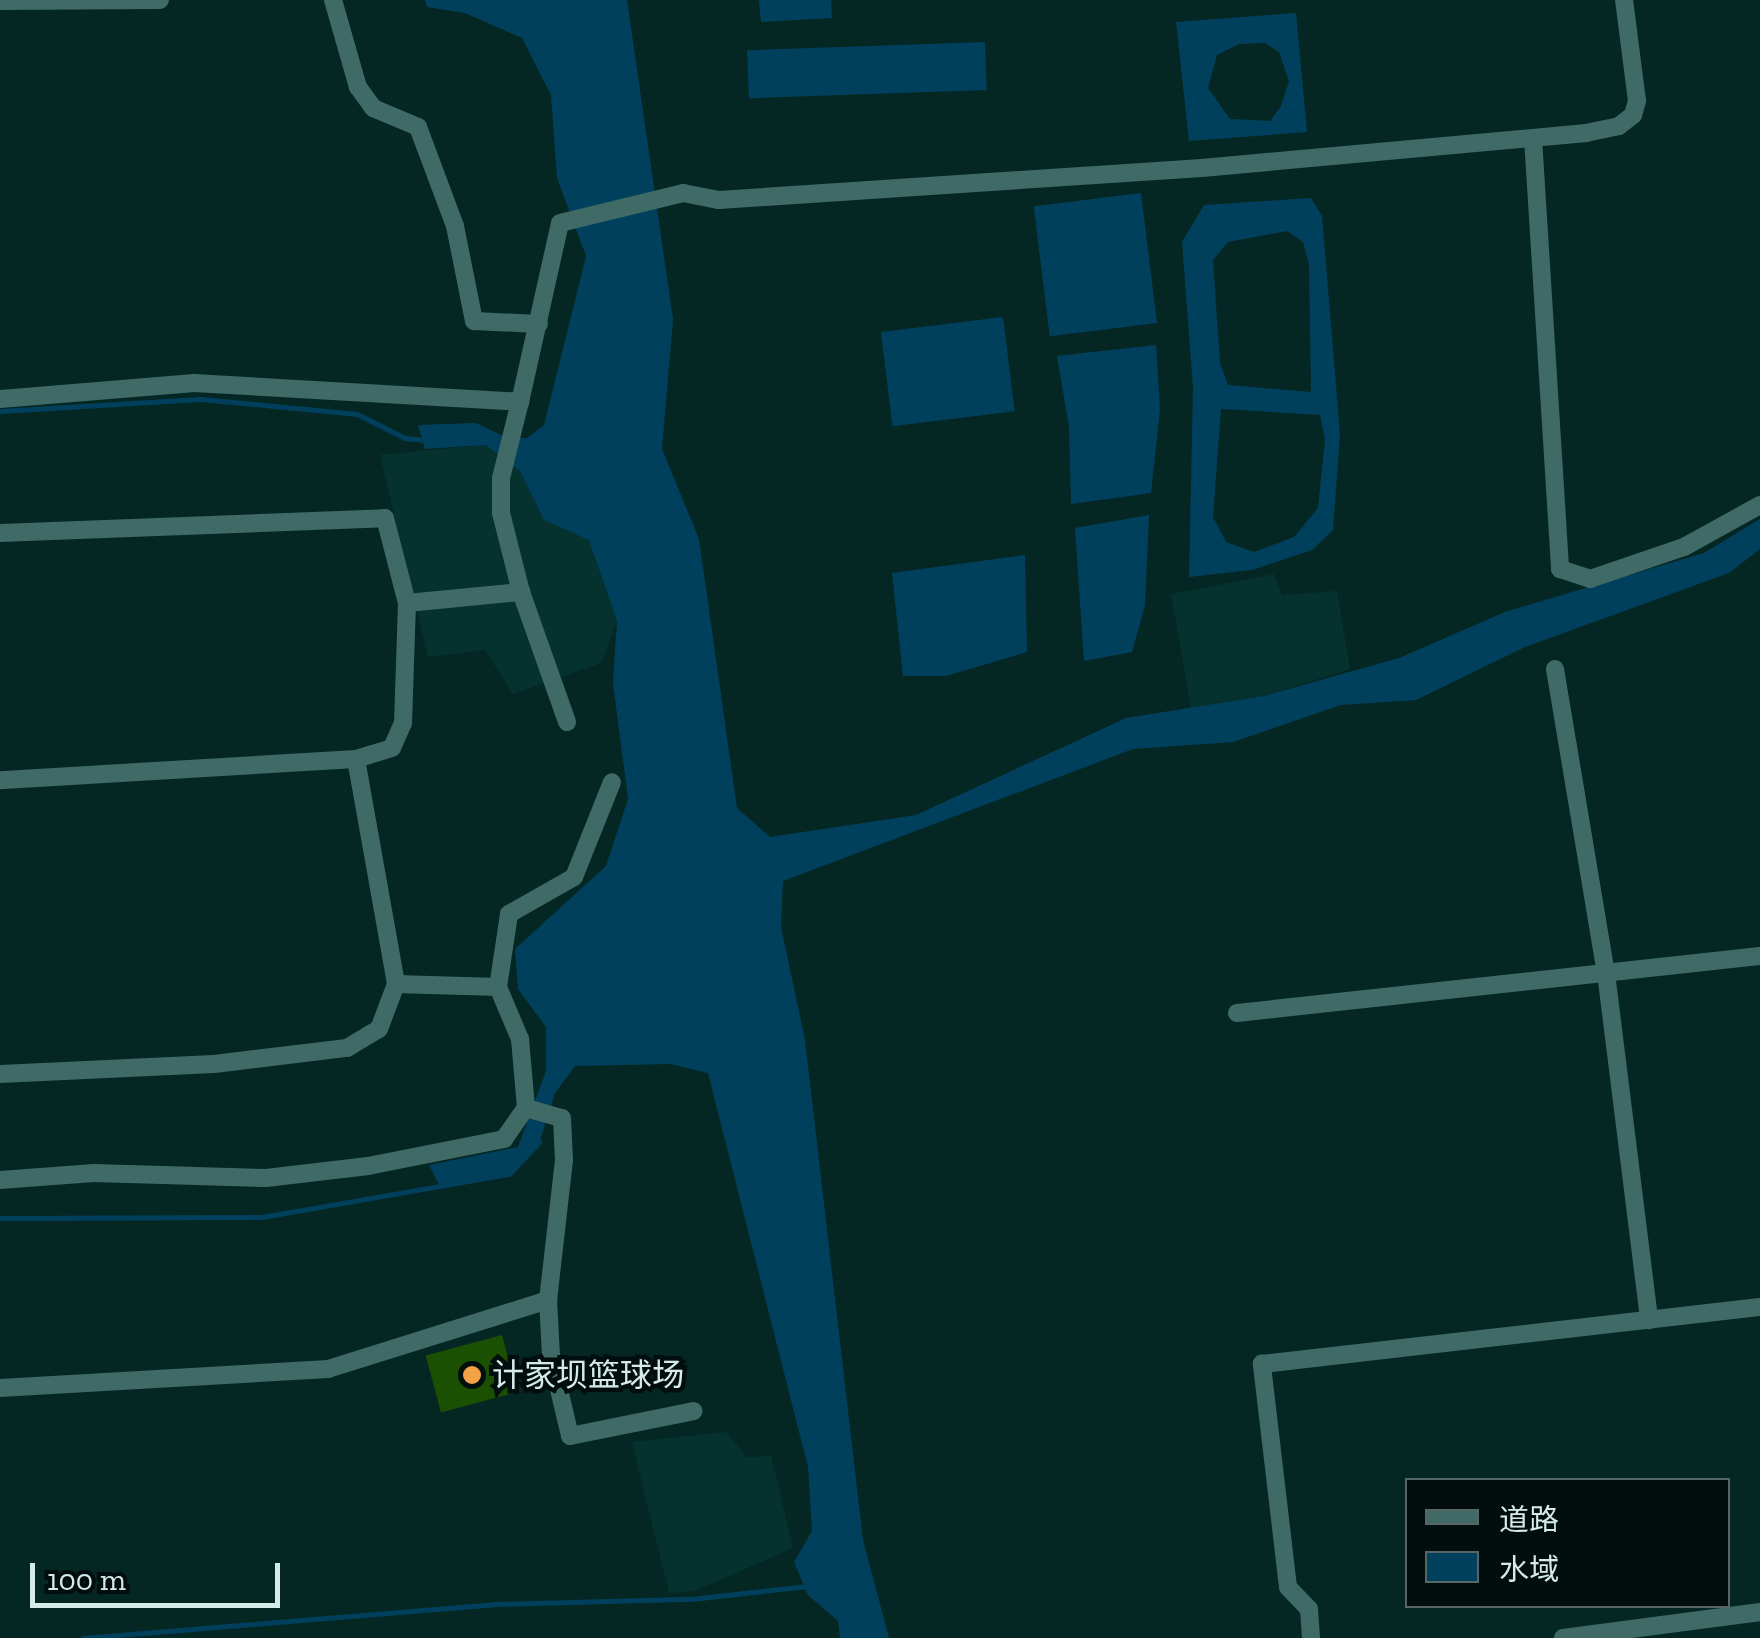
<!DOCTYPE html>
<meta charset="utf-8">
<style>
body{margin:0}
#map{position:relative;width:1760px;height:1638px;overflow:hidden;background:#052724;font-family:"Zilla Slab","Noto Sans SC",serif}
div>[style]{position:absolute}
[style*='--x']{left:calc(var(--x)*1px);top:calc(var(--y)*1px);width:calc(var(--w)*1px);rotate:calc(var(--a)*1deg)}
.built>*{inset:0;background:#05322f}
.green>*{inset:0;background:#1b5002;transform-origin:0 0}
.water>*{inset:0;background:#01405d;transform-origin:0 0}
.stream>*{height:5px;margin:-2.5px;padding:0 2.5px;transform-origin:2.5px;border-radius:2.5px;background:#01405d}
.minor>*{height:18px;margin:-9px;padding:0 9px;transform-origin:9px;border-radius:9px;background:#406a66}
.dots>*{width:28px;height:28px;translate:-50% -50%;box-sizing:border-box;border:5px solid #010e0d;border-radius:50%}
span{translate:-50% -50%;white-space:nowrap;text-align:center;line-height:1.15;-webkit-text-stroke:9px #010e0d;paint-order:stroke}
.poi-label{font-size:32px;color:#d5ebe8}
.left{translate:0 -50%;text-align:left}
.legend{position:absolute;left:1405px;top:1478px;width:325px;height:130px;box-sizing:border-box;background:#010e0d;border:2px solid #566665;margin:0;padding:12px 18px;list-style:none;font-size:30px;color:#d5ebe8}
.legend li{display:flex;align-items:center;gap:20px;height:50px}
.legend b{width:50px;border:2px solid #566665}
.scale{position:absolute;left:30px;top:1563px;width:250px;height:45px;box-sizing:border-box;border:5px solid #d5ebe8;border-top:0;padding-left:12px;font-size:30px;line-height:35px;white-space:nowrap;color:#d5ebe8;-webkit-text-stroke:8px #010e0d;paint-order:stroke}
</style>
<div id="map">
<div class="built">
<i style="clip-path:polygon(484px 445px,520px 471px,544px 520px,589px 539px,617px 621px,601px 663px,513px 694px,485px 650px,428px 657px,380px 455px)"></i>
<i style="clip-path:polygon(1274px 574px,1282px 595px,1337px 591px,1350px 669px,1264px 696px,1191px 708px,1171px 594px)"></i>
<i style="clip-path:polygon(726px 1432px,747px 1457px,771px 1456px,793px 1548px,695px 1591px,669px 1593px,632px 1442px)"></i>
</div>
<div class="green">
<i style="left:502px;top:1335px;width:59px;height:79px;rotate:75deg"></i>
</div>
<div class="water">
<i style="clip-path:polygon(425px 0,627px 0,673px 319px,662px 449px,699px 539px,737px 808px,770px 837px,916px 815px,1126px 718px,1264px 696px,1399px 658px,1505px 612px,1704px 553px,1760px 519px,1760px 549px,1729px 573px,1525px 647px,1416px 700px,1341px 705px,1233px 742px,1133px 749px,783px 881px,781px 927px,805px 1040px,863px 1540px,889px 1638px,840px 1638px,838px 1621px,808px 1595px,794px 1562px,812px 1531px,808px 1467px,708px 1073px,670px 1064px,575px 1066px,555px 1093px,538px 1147px,509px 1174px,440px 1187px,429px 1165px,518px 1147px,546px 1071px,546px 1027px,518px 989px,515px 949px,606px 866px,628px 799px,613px 683px,617px 621px,589px 540px,544px 520px,520px 471px,485px 445px,425px 449px,418px 425px,476px 423px,507px 438px,527px 438px,544px 425px,586px 256px,557px 178px,551px 95px,522px 38px,465px 13px,427px 7px)"></i>
<i style="clip-path:polygon(759px 0,831px 0,832px 18px,761px 22px)"></i>
<i style="clip-path:polygon(evenodd,1296px 13px,1307px 132px,1189px 141px,1176px 22px,1296px 13px,1265px 43px,1279px 52px,1289px 81px,1281px 106px,1270px 121px,1230px 119px,1208px 88px,1217px 55px,1239px 44px,1265px 43px)"></i>
<i style="left:985px;top:42px;width:48px;height:238px;rotate:88deg"></i>
<i style="left:1141px;top:193px;width:131px;height:108px;rotate:83deg"></i>
<i style="clip-path:polygon(evenodd,1311px 198px,1322px 216px,1340px 434px,1333px 530px,1312px 550px,1252px 570px,1189px 577px,1193px 388px,1182px 242px,1204px 205px,1311px 198px,1287px 231px,1303px 242px,1309px 264px,1311px 392px,1228px 385px,1220px 363px,1213px 260px,1228px 242px,1287px 231px,1311px 198px,1221px 409px,1320px 415px,1325px 440px,1318px 508px,1294px 537px,1254px 552px,1226px 542px,1213px 517px,1221px 409px)"></i>
<i style="left:1003px;top:317px;width:95px;height:123px;rotate:83deg"></i>
<i style="clip-path:polygon(1156px 345px,1160px 409px,1151px 493px,1071px 504px,1069px 427px,1057px 356px)"></i>
<i style="clip-path:polygon(1149px 515px,1145px 605px,1132px 652px,1084px 661px,1075px 528px)"></i>
<i style="clip-path:polygon(1025px 555px,1027px 652px,946px 676px,903px 676px,892px 573px)"></i>
</div>
<div class="stream">
<i style="--x:0;--y:411;--w:201;--a:-3.4"></i>
<i style="--x:201;--y:399;--w:157;--a:5.5"></i>
<i style="--x:357;--y:414;--w:54;--a:26.6"></i>
<i style="--x:405;--y:438;--w:20;--a:6"></i>
<i style="--x:0;--y:1218;--w:262;--a:-0.2"></i>
<i style="--x:262;--y:1217;--w:251;--a:-9.9"></i>
<i style="--x:509;--y:1174;--w:44;--a:-46.8"></i>
<i style="--x:83;--y:1638;--w:412;--a:-4.7"></i>
<i style="--x:494;--y:1604;--w:197;--a:-1.5"></i>
<i style="--x:691;--y:1599;--w:117;--a:-6.4"></i>
</div>
<div class="minor">
<i style="--x:333;--y:0;--w:91;--a:74"></i>
<i style="--x:358;--y:87;--w:26;--a:54"></i>
<i style="--x:373;--y:108;--w:49;--a:22.9"></i>
<i style="--x:418;--y:127;--w:106;--a:69.5"></i>
<i style="--x:455;--y:226;--w:97;--a:78.7"></i>
<i style="--x:474;--y:321;--w:65;--a:2.6"></i>
<i style="--x:0;--y:1;--w:160;--a:-0.4"></i>
<i style="--x:1533;--y:138;--w:432;--a:86.4"></i>
<i style="--x:1560;--y:569;--w:32;--a:18"></i>
<i style="--x:1590;--y:579;--w:99;--a:-18.8"></i>
<i style="--x:1684;--y:547;--w:87;--a:-28.9"></i>
<i style="--x:0;--y:399;--w:195;--a:-4.7"></i>
<i style="--x:194;--y:383;--w:327;--a:3.3"></i>
<i style="--x:520;--y:402;--w:183;--a:-77.4"></i>
<i style="--x:560;--y:223;--w:127;--a:-13.7"></i>
<i style="--x:683;--y:193;--w:37;--a:11"></i>
<i style="--x:719;--y:200;--w:484;--a:-3.8"></i>
<i style="--x:1202;--y:168;--w:386;--a:-5.2"></i>
<i style="--x:1586;--y:133;--w:34;--a:-12"></i>
<i style="--x:1619;--y:126;--w:18;--a:-38"></i>
<i style="--x:1633;--y:115;--w:15;--a:-74"></i>
<i style="--x:1637;--y:101;--w:102;--a:-97.3"></i>
<i style="--x:0;--y:533;--w:385;--a:-2.2"></i>
<i style="--x:385;--y:518;--w:88;--a:75.5"></i>
<i style="--x:407;--y:603;--w:120;--a:91.9"></i>
<i style="--x:403;--y:723;--w:27;--a:114"></i>
<i style="--x:392;--y:748;--w:38;--a:163"></i>
<i style="--x:356;--y:759;--w:357;--a:176.6"></i>
<i style="--x:521;--y:592;--w:138;--a:70.5"></i>
<i style="--x:407;--y:603;--w:115;--a:-5.5"></i>
<i style="--x:521;--y:592;--w:81;--a:-104.2"></i>
<i style="--x:501;--y:513;--w:35;--a:-90"></i>
<i style="--x:501;--y:478;--w:78;--a:-76"></i>
<i style="--x:1555;--y:669;--w:308;--a:80.5"></i>
<i style="--x:1606;--y:973;--w:350;--a:82.9"></i>
<i style="--x:356;--y:759;--w:229;--a:79.9"></i>
<i style="--x:396;--y:984;--w:102;--a:1.7"></i>
<i style="--x:498;--y:987;--w:56;--a:67.1"></i>
<i style="--x:520;--y:1039;--w:69;--a:85"></i>
<i style="--x:526;--y:1108;--w:37;--a:16"></i>
<i style="--x:562;--y:1118;--w:42;--a:87.3"></i>
<i style="--x:564;--y:1160;--w:141;--a:96.5"></i>
<i style="--x:548;--y:1300;--w:56;--a:86.9"></i>
<i style="--x:551;--y:1356;--w:82;--a:76.6"></i>
<i style="--x:570;--y:1436;--w:126;--a:-11.4"></i>
<i style="--x:498;--y:987;--w:74;--a:-81.4"></i>
<i style="--x:509;--y:914;--w:75;--a:-29.6"></i>
<i style="--x:574;--y:877;--w:102;--a:-68.2"></i>
<i style="--x:1237;--y:1013;--w:526;--a:-6.22"></i>
<i style="--x:0;--y:1074;--w:214;--a:-2.7"></i>
<i style="--x:214;--y:1064;--w:134;--a:-6.9"></i>
<i style="--x:347;--y:1048;--w:37;--a:-31"></i>
<i style="--x:379;--y:1029;--w:48;--a:-69.3"></i>
<i style="--x:0;--y:1180;--w:94;--a:-4.3"></i>
<i style="--x:94;--y:1173;--w:172;--a:1.7"></i>
<i style="--x:266;--y:1178;--w:103;--a:-6.7"></i>
<i style="--x:368;--y:1166;--w:139;--a:-11.2"></i>
<i style="--x:504;--y:1139;--w:38;--a:-55"></i>
<i style="--x:0;--y:1388;--w:329;--a:-3.3"></i>
<i style="--x:328;--y:1369;--w:231;--a:-17.4"></i>
<i style="--x:1311;--y:1638;--w:29;--a:-94"></i>
<i style="--x:1309;--y:1609;--w:30;--a:-134"></i>
<i style="--x:1288;--y:1587;--w:225;--a:-96.7"></i>
<i style="--x:1262;--y:1364;--w:501;--a:-6.53"></i>
<i style="--x:1563;--y:1638;--w:199;--a:-7.5"></i>
</div>
<div class="dots">
<i style="left:472px;top:1375px;background:#f5a246"></i>
</div>
<div class="poi-label">
<span class="left" style="left:492px;top:1375px">计家坝篮球场</span>
</div>
<ul class="legend">
<li><b style="height:12px;background:#406a66"></b>道路</li>
<li><b style="height:28px;background:#01405d"></b>水域</li>
</ul>
<div class="scale">100 m</div>
</div>
